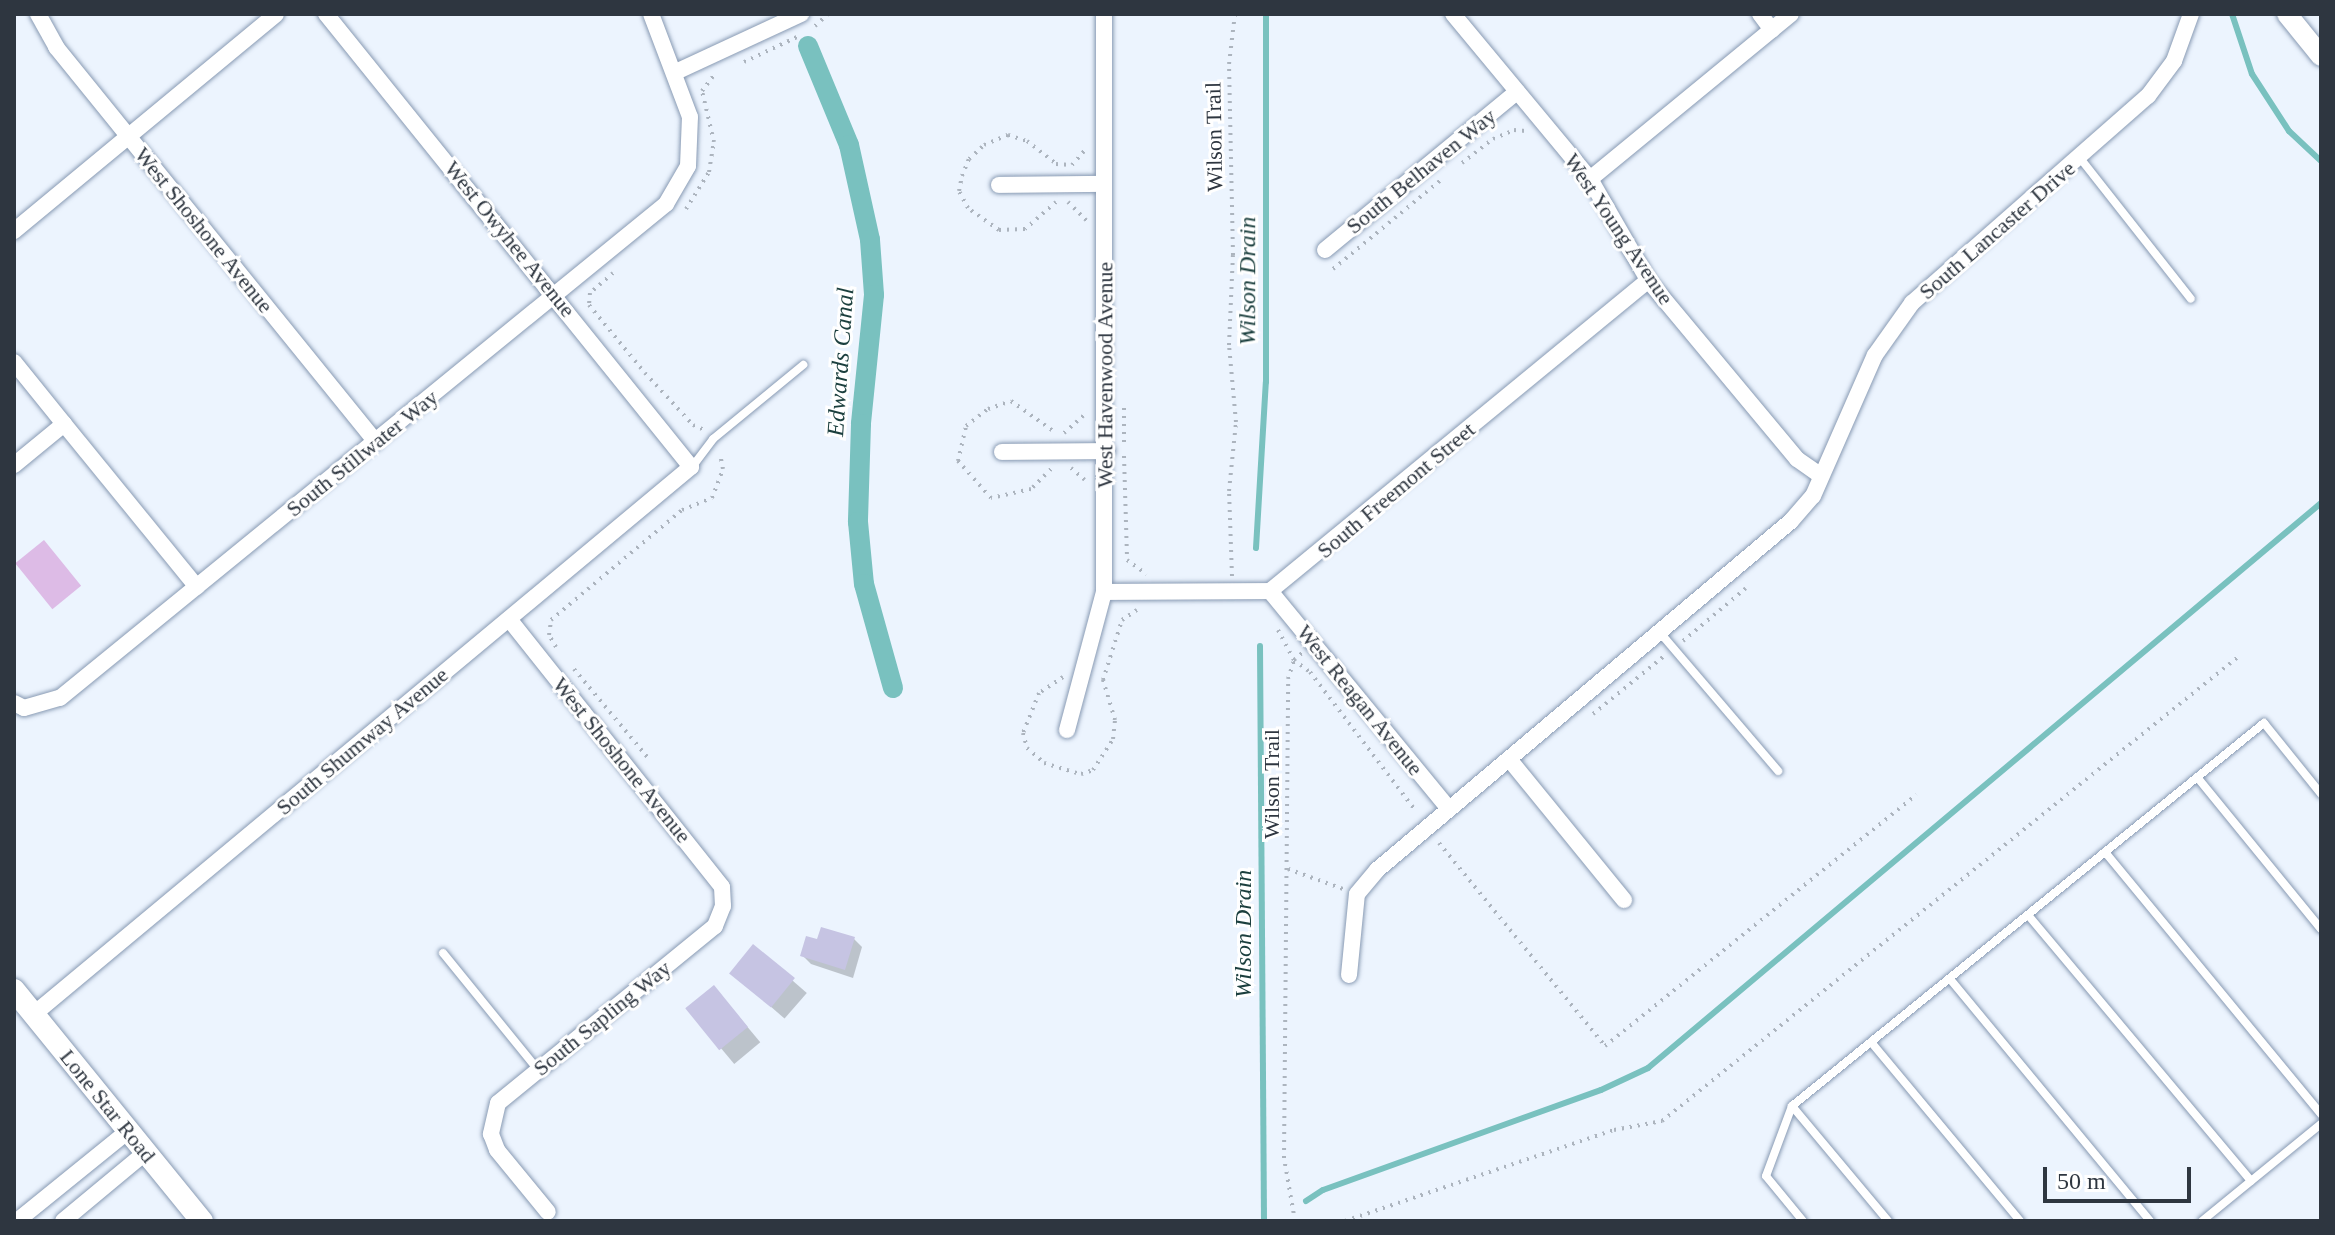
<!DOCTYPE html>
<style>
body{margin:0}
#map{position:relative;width:2335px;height:1235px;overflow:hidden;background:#ecf4fe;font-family:"Times New Roman",serif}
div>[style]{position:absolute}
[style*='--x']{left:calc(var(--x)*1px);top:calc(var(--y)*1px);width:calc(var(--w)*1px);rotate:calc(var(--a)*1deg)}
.green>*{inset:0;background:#ddbbe6;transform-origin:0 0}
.shadow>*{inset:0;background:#0003;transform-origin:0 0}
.stream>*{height:6px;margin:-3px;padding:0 3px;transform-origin:3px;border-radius:3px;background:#79c1bf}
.canal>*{height:20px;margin:-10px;padding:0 10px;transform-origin:10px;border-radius:10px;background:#79c1bf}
.building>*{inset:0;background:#c6c4e3;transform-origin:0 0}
.path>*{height:4px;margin-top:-2px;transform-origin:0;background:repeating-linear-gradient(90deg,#acb4be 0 2px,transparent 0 8px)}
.roads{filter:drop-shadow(0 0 2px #889ab3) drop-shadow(0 0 2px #889ab3)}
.service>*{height:8px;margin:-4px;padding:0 4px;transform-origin:4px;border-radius:4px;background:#fff}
.minor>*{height:16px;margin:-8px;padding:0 8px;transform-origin:8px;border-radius:8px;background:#fff}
.tertiary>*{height:20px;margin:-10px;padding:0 10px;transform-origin:10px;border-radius:10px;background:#fff}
.secondary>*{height:22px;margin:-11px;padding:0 11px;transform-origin:11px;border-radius:11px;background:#fff}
span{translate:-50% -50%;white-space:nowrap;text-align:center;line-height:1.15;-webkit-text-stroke:6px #fff;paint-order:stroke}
.street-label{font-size:22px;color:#2e3640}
.water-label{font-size:24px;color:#1b3f3e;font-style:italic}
.frame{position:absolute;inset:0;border:16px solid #2e3640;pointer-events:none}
.scale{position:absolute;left:2043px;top:1167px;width:148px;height:36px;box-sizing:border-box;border:4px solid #2e3640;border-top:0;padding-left:10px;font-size:24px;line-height:28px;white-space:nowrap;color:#2e3640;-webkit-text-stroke:6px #fff;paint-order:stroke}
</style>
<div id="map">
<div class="green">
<i style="left:44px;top:540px;width:59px;height:37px;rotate:51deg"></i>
</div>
<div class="shadow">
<i style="clip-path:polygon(854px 939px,862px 947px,853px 978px,811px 964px,802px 955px,818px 942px)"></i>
<i style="left:754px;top:947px;width:70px;height:34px;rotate:41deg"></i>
<i style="left:714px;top:987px;width:72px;height:34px;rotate:50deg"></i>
</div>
<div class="stream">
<i style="--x:2232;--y:14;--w:63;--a:71.6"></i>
<i style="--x:2252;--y:74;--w:68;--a:57"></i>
<i style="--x:2289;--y:131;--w:44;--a:43.2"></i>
<i style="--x:1256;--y:548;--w:166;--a:-86.6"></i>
<i style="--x:1266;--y:382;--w:368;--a:-90"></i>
<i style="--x:1260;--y:646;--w:575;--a:89.6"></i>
<i style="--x:1306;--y:1201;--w:20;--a:-33"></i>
<i style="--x:1323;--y:1190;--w:295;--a:-19.8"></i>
<i style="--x:1601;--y:1090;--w:52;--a:-25.1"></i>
<i style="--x:1648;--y:1068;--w:879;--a:-40.01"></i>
</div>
<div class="canal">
<i style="--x:808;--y:46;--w:107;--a:67.5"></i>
<i style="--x:849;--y:145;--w:97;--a:77.5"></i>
<i style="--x:870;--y:240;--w:55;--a:85.8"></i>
<i style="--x:874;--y:295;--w:130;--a:95.8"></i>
<i style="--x:861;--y:424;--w:98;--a:91.8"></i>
<i style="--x:858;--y:522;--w:62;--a:84.5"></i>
<i style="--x:864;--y:584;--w:108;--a:74.4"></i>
</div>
<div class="building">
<i style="clip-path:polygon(821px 927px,855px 937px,845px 970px,800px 956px,806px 936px,817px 939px)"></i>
<i style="left:753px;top:944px;width:54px;height:38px;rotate:39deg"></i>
<i style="left:714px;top:985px;width:54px;height:37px;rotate:51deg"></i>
</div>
<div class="path">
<i style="--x:815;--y:26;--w:18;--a:-43"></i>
<i style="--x:744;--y:62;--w:63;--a:-25.3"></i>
<i style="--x:1462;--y:163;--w:39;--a:-38"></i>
<i style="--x:1493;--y:139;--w:23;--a:-23"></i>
<i style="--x:1514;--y:130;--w:12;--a:5"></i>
<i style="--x:1056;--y:202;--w:41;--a:138.9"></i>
<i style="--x:1025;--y:229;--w:26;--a:178"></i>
<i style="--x:999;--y:230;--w:38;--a:-145"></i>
<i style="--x:968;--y:208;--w:19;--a:-118"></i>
<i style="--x:959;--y:191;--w:15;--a:-79"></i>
<i style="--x:962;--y:176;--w:18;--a:-68"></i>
<i style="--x:969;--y:159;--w:21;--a:-43"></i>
<i style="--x:984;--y:145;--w:26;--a:-23"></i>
<i style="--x:1008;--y:135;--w:20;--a:18"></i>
<i style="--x:1027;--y:141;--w:37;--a:38"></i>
<i style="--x:1056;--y:164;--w:16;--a:4"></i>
<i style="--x:1072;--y:165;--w:20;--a:-49"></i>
<i style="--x:1068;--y:202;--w:27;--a:45"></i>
<i style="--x:686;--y:209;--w:44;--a:-58.1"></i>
<i style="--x:709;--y:172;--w:30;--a:-81"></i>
<i style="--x:714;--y:142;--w:52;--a:-103.2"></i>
<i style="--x:702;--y:91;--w:20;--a:-53"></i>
<i style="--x:1333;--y:269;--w:141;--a:-39.5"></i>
<i style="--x:613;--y:273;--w:30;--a:139"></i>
<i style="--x:590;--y:293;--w:12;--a:95"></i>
<i style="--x:589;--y:305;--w:88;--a:50.5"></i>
<i style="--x:645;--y:373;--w:71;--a:47.3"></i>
<i style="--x:693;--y:425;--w:12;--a:24"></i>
<i style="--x:1124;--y:408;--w:39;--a:90"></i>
<i style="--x:1064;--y:433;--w:30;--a:-42"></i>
<i style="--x:1124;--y:456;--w:104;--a:88.3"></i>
<i style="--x:1127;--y:560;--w:24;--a:36"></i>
<i style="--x:1071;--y:468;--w:18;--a:41"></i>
<i style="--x:1051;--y:469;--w:28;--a:135"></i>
<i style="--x:1031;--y:489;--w:41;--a:167.3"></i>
<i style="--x:991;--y:498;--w:50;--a:-131.7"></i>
<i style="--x:958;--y:461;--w:36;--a:-77"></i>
<i style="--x:966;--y:426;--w:28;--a:-38"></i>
<i style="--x:988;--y:409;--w:24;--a:-19"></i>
<i style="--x:1011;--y:401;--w:55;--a:35.4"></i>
<i style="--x:1232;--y:576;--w:85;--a:-92"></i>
<i style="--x:1229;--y:491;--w:69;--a:-84.2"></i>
<i style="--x:1236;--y:422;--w:77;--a:-95.2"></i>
<i style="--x:1229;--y:345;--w:90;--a:-87.5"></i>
<i style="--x:1233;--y:255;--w:191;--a:-91.2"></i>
<i style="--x:1229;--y:64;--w:50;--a:-83.2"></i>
<i style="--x:1278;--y:630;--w:34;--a:62"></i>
<i style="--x:1294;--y:660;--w:20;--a:37"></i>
<i style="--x:1310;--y:672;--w:175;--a:52.7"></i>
<i style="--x:1683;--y:641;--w:82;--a:-40.1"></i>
<i style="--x:556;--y:647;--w:14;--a:-120"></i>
<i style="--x:549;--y:635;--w:15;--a:-82"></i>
<i style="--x:551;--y:620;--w:171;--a:-40"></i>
<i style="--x:682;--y:510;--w:32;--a:-22"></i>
<i style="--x:712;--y:498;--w:31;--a:-69"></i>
<i style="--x:723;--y:469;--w:15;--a:-101"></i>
<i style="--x:574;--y:669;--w:117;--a:50.2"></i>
<i style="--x:1063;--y:677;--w:29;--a:146"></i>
<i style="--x:1039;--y:693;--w:43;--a:111.8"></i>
<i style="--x:1023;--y:733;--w:16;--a:75"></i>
<i style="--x:1027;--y:748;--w:23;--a:41"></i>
<i style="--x:1044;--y:763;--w:39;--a:17"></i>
<i style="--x:1081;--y:774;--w:13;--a:-18"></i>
<i style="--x:1093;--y:770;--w:37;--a:-57"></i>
<i style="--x:1113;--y:739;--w:19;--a:-84"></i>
<i style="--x:1115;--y:720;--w:42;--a:-106.7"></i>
<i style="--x:1103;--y:680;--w:63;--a:-72.4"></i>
<i style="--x:1122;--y:620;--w:18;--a:-34"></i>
<i style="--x:1593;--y:714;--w:92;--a:-39.2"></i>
<i style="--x:1439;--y:843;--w:262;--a:50.7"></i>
<i style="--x:1605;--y:1046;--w:400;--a:-38.9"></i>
<i style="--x:1288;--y:869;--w:59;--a:20"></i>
<i style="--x:1295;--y:1221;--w:64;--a:-99.9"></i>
<i style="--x:1284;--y:1158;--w:479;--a:-89.5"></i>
<i style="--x:1288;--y:679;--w:20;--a:-72"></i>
<i style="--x:1294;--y:660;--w:11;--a:-41"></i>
<i style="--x:1345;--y:1221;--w:284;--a:-18.7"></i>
<i style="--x:1614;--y:1130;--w:49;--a:-10.6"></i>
<i style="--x:1662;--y:1121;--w:740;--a:-38.85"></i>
</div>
<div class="roads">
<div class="service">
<i style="--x:2080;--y:158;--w:179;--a:51.8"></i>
<i style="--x:692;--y:467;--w:35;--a:-53"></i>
<i style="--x:713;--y:439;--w:117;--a:-39.4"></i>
<i style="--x:1662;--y:635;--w:179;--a:49.5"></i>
<i style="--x:2197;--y:777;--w:196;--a:50.8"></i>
<i style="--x:2105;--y:852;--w:340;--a:50.5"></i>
<i style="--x:2028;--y:915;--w:347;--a:50"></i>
<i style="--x:443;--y:953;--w:151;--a:50.9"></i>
<i style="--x:1950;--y:979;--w:314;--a:50.4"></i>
<i style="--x:1871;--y:1042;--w:233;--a:50.2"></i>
<i style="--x:1792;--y:1106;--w:150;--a:50.1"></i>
<i style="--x:1803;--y:1221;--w:58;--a:-129.4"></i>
<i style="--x:1766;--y:1176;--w:75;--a:-69.6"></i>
<i style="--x:1792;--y:1106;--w:608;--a:-39.06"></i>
<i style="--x:2264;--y:723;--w:91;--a:51.2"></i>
<i style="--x:2202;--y:1221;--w:154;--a:-39.2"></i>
</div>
<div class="minor">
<i style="--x:38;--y:14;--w:38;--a:61"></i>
<i style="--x:56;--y:47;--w:508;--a:50.99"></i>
<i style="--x:1453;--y:14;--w:214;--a:50.3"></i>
<i style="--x:1590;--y:179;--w:116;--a:60.1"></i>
<i style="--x:1648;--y:280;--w:233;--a:50.2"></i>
<i style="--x:1797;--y:459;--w:29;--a:35"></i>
<i style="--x:1760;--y:14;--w:20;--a:53"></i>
<i style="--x:676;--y:72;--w:138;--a:-24.9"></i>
<i style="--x:1590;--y:179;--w:260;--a:-39.4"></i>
<i style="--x:999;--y:185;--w:104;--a:-0.6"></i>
<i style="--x:14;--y:231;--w:340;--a:-39.6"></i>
<i style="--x:1325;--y:250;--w:249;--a:-39.5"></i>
<i style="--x:14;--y:362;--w:80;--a:51.1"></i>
<i style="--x:64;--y:424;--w:65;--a:140.6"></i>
<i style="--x:64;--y:424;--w:210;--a:50.8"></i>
<i style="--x:1002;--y:452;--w:105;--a:-0.5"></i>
<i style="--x:1270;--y:591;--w:282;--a:50.6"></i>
<i style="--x:1104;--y:592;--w:166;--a:-0.3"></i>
<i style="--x:1270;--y:591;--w:489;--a:-39.4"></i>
<i style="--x:509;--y:619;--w:342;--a:51.5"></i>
<i style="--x:722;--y:887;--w:19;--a:87"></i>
<i style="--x:723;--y:906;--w:22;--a:112"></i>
<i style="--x:715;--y:926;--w:280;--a:140.8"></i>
<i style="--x:498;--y:1103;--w:32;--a:103"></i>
<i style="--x:491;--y:1134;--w:17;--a:69"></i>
<i style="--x:497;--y:1150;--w:80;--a:50.6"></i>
<i style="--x:14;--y:703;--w:11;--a:27"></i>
<i style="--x:24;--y:708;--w:37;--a:-16"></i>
<i style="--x:60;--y:698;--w:782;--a:-39.19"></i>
<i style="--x:666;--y:204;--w:44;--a:-59.9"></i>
<i style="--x:688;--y:166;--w:49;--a:-87.7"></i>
<i style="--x:690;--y:117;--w:110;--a:-110.7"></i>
<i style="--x:1067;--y:730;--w:143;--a:-75"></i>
<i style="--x:1104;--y:592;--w:578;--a:-90"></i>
<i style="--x:1509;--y:759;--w:182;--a:50.8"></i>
<i style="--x:1349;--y:975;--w:81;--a:-84.4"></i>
<i style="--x:1357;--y:894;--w:31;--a:-50"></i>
<i style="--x:1377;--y:870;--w:541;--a:-40.13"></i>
<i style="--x:1791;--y:521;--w:33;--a:-49"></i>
<i style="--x:1813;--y:496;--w:154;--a:-66.3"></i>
<i style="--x:1875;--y:355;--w:64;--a:-54.6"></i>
<i style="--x:1912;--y:303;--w:314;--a:-41.3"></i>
<i style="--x:2148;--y:96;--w:44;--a:-53.4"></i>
<i style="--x:2174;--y:61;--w:50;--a:-70.1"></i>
<i style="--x:34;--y:1014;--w:855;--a:-39.78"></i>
<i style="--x:691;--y:467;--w:582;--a:-128.86"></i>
<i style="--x:17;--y:1221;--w:141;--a:-39"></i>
<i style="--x:63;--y:1221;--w:107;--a:-39.7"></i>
</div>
<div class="tertiary">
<i style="--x:2287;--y:14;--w:54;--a:51"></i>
</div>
<div class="secondary">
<i style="--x:14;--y:990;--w:298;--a:50.9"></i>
</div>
</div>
<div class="street-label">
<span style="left:1214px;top:137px;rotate:-91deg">Wilson Trail</span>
<span style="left:1421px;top:171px;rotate:-39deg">South Belhaven Way</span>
<span style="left:1619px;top:229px;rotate:56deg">West Young Avenue</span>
<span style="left:204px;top:230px;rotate:51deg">West Shoshone Avenue</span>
<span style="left:1997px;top:230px;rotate:-41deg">South Lancaster Drive</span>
<span style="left:510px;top:239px;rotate:51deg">West Owyhee Avenue</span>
<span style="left:1105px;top:375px;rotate:-90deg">West Havenwood Avenue</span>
<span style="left:362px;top:453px;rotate:-39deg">South Stillwater Way</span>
<span style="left:1396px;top:490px;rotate:-40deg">South Freemont Street</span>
<span style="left:1360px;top:700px;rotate:51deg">West Reagan Avenue</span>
<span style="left:362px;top:741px;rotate:-40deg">South Shumway Avenue</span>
<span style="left:622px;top:760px;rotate:51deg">West Shoshone Avenue</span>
<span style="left:1272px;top:784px;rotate:-90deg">Wilson Trail</span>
<span style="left:602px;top:1018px;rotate:-39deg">South Sapling Way</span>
<span style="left:108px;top:1106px;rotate:51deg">Lone Star Road</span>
</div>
<div class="water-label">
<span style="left:1248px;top:281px;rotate:-90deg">Wilson Drain</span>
<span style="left:841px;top:362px;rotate:-86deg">Edwards Canal</span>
<span style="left:1244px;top:934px;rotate:-90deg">Wilson Drain</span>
</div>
<div class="frame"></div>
<div class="scale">50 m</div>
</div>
